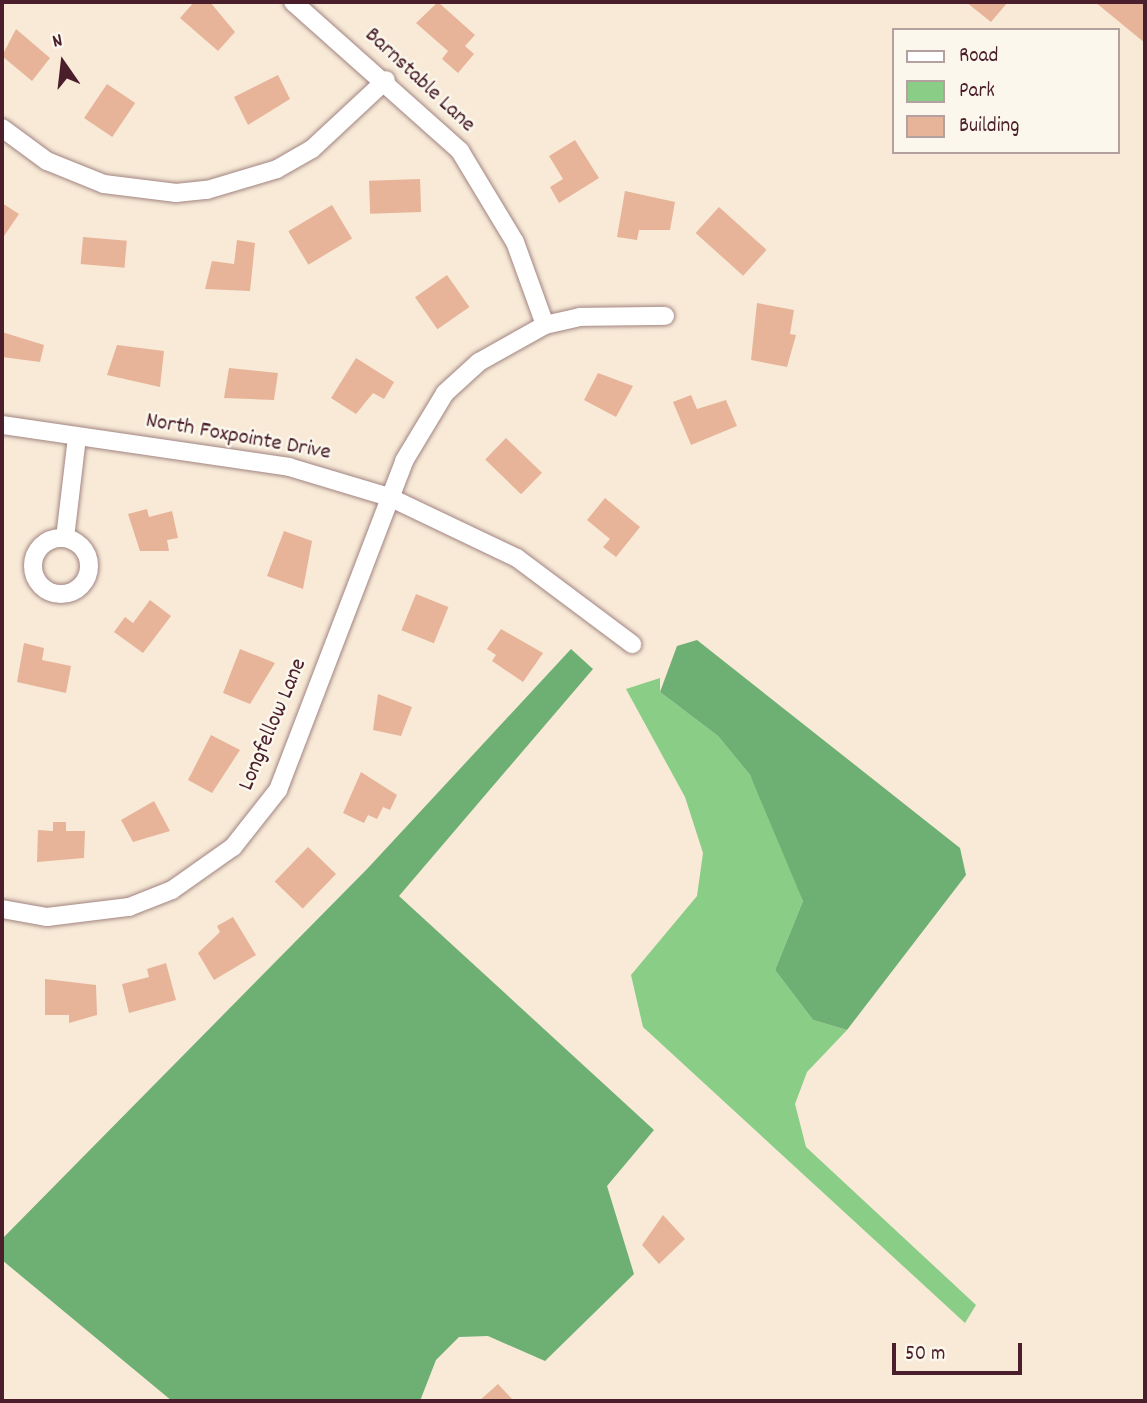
<!DOCTYPE html>
<style>
body{margin:0}
#map{position:relative;width:1147px;height:1403px;overflow:hidden;background:#f8ead7;font-family:Dekko,sans-serif}
div>[style]{position:absolute}
[style*='--x']{left:calc(var(--x)*1px);top:calc(var(--y)*1px);width:calc(var(--w)*1px);rotate:calc(var(--a)*1deg)}
.green>*{inset:0;background:#89cd87}
.forest>*{inset:0;background:#6eb074}
.building>*{inset:0;background:#e7b499;transform-origin:0 0}
.roads{filter:drop-shadow(0 0 2px #a18481) drop-shadow(0 0 2px #a18481)}
.minor>*{height:18px;margin:-9px;padding:0 9px;transform-origin:9px;border-radius:9px;background:#fff}
.minor>.ring{margin:-9px;padding:0;box-sizing:content-box;background:none;border:18px solid #fff;border-radius:50%}
span{translate:-50% -50%;white-space:nowrap;text-align:center;line-height:1.15;-webkit-text-stroke:5px #fbf7ec;paint-order:stroke}
.street-label{font-size:23px;color:#4a1f2b}
.frame{position:absolute;inset:0;border:4px solid #4a1f2b;pointer-events:none}
.legend{position:absolute;left:892px;top:28px;width:228px;height:126px;box-sizing:border-box;background:#fbf7ec;border:2px solid #b4a19f;margin:0;padding:9px 12px;list-style:none;font-size:21px;color:#4a1f2b}
.legend li{display:flex;align-items:center;gap:14px;height:35px}
.legend b{width:35px;border:2px solid #b4a19f}
.north{position:absolute;left:28px;top:28px;width:70px;height:70px;-webkit-text-stroke:5px #fbf7ec;paint-order:stroke;rotate:346deg;font-size:19px;font-weight:700;line-height:28px;text-align:center;color:#4a1f2b}
.north::after{content:'';display:block;margin:auto;width:24px;height:32px;background:#4a1f2b;clip-path:polygon(50% 0,100% 100%,50% 72%,0 100%)}
.scale{position:absolute;left:892px;top:1343px;width:130px;height:32px;box-sizing:border-box;border:4px solid #4a1f2b;border-top:0;padding-left:9px;font-size:21px;line-height:24px;white-space:nowrap;color:#4a1f2b;-webkit-text-stroke:5px #fbf7ec;paint-order:stroke}
</style>
<div id="map">
<div class="green">
<i style="clip-path:polygon(660px 678px,660px 692px,718px 736px,750px 775px,787px 854px,803px 901px,775px 970px,813px 1020px,847px 1030px,807px 1072px,795px 1104px,806px 1147px,976px 1305px,965px 1323px,643px 1027px,631px 975px,697px 896px,703px 853px,685px 797px,626px 689px)"></i>
</div>
<div class="forest">
<i style="clip-path:polygon(697px 640px,960px 848px,966px 875px,847px 1030px,813px 1020px,775px 970px,803px 901px,750px 775px,718px 736px,660px 692px,677px 646px)"></i>
<i style="clip-path:polygon(571px 649px,593px 669px,399px 896px,654px 1130px,607px 1186px,634px 1274px,545px 1361px,488px 1336px,459px 1337px,436px 1360px,420px 1401px,172px 1401px,2px 1260px,2px 1239px,368px 868px)"></i>
</div>
<div class="building">
<i style="clip-path:polygon(194px 2px,210px 2px,235px 32px,218px 51px,180px 18px)"></i>
<i style="clip-path:polygon(438px 2px,475px 35px,465px 46px,474px 54px,458px 73px,442px 59px,448px 51px,416px 23px)"></i>
<i style="clip-path:polygon(966px 2px,1008px 2px,991px 22px)"></i>
<i style="clip-path:polygon(1095px 2px,1145px 2px,1145px 43px)"></i>
<i style="clip-path:polygon(16px 29px,50px 58px,32px 81px,2px 56px)"></i>
<i style="clip-path:polygon(278px 75px,290px 99px,248px 125px,234px 97px)"></i>
<i style="left:107px;top:84px;width:34px;height:41px;rotate:34deg"></i>
<i style="clip-path:polygon(575px 140px,599px 178px,559px 203px,550px 187px,563px 179px,549px 156px)"></i>
<i style="left:420px;top:179px;width:33px;height:51px;rotate:88deg"></i>
<i style="clip-path:polygon(625px 191px,675px 202px,670px 230px,639px 230px,637px 240px,617px 237px)"></i>
<i style="clip-path:polygon(2px 203px,19px 214px,2px 239px)"></i>
<i style="left:332px;top:205px;width:39px;height:51px;rotate:59deg"></i>
<i style="left:719px;top:207px;width:64px;height:35px;rotate:42deg"></i>
<i style="left:83px;top:237px;width:44px;height:27px;rotate:5deg"></i>
<i style="clip-path:polygon(237px 240px,255px 243px,250px 291px,205px 289px,212px 261px,234px 264px)"></i>
<i style="left:447px;top:275px;width:39px;height:39px;rotate:55deg"></i>
<i style="clip-path:polygon(757px 303px,794px 310px,790px 334px,796px 335px,787px 367px,751px 360px)"></i>
<i style="clip-path:polygon(2px 332px,44px 345px,40px 362px,2px 357px)"></i>
<i style="clip-path:polygon(117px 345px,164px 351px,160px 387px,107px 375px)"></i>
<i style="clip-path:polygon(356px 358px,394px 382px,384px 399px,373px 393px,356px 414px,331px 398px)"></i>
<i style="clip-path:polygon(229px 368px,278px 373px,274px 400px,224px 398px)"></i>
<i style="clip-path:polygon(598px 373px,633px 386px,616px 417px,584px 400px)"></i>
<i style="clip-path:polygon(691px 395px,697px 409px,726px 400px,737px 426px,691px 445px,673px 402px)"></i>
<i style="left:506px;top:438px;width:50px;height:30px;rotate:44deg"></i>
<i style="clip-path:polygon(605px 498px,640px 527px,616px 557px,603px 547px,610px 539px,587px 520px)"></i>
<i style="clip-path:polygon(147px 509px,149px 517px,172px 511px,178px 538px,167px 540px,169px 551px,140px 551px,128px 514px)"></i>
<i style="clip-path:polygon(284px 531px,312px 541px,303px 589px,267px 576px)"></i>
<i style="left:416px;top:594px;width:35px;height:39px;rotate:22deg"></i>
<i style="clip-path:polygon(150px 600px,171px 616px,143px 653px,114px 632px,125px 617px,133px 623px)"></i>
<i style="clip-path:polygon(501px 629px,543px 653px,523px 682px,492px 661px,496px 655px,487px 649px)"></i>
<i style="clip-path:polygon(24px 643px,44px 648px,42px 660px,71px 666px,66px 693px,17px 682px)"></i>
<i style="clip-path:polygon(240px 649px,275px 663px,250px 704px,223px 693px)"></i>
<i style="clip-path:polygon(378px 694px,412px 707px,401px 736px,373px 730px)"></i>
<i style="clip-path:polygon(211px 735px,240px 750px,212px 793px,188px 780px)"></i>
<i style="clip-path:polygon(361px 772px,397px 795px,390px 810px,383px 807px,377px 819px,368px 815px,364px 823px,343px 813px)"></i>
<i style="clip-path:polygon(154px 801px,170px 831px,133px 842px,121px 820px)"></i>
<i style="clip-path:polygon(53px 822px,66px 822px,66px 831px,85px 831px,84px 858px,37px 862px,38px 830px,53px 831px)"></i>
<i style="left:308px;top:847px;width:39px;height:48px;rotate:44deg"></i>
<i style="clip-path:polygon(233px 917px,256px 955px,214px 980px,198px 953px,220px 932px,217px 926px)"></i>
<i style="clip-path:polygon(166px 963px,176px 1000px,129px 1013px,122px 984px,149px 977px,147px 969px)"></i>
<i style="clip-path:polygon(45px 979px,96px 985px,97px 1015px,69px 1023px,69px 1015px,45px 1015px)"></i>
<i style="clip-path:polygon(663px 1215px,685px 1239px,659px 1264px,642px 1245px)"></i>
<i style="clip-path:polygon(498px 1384px,514px 1401px,479px 1401px)"></i>
</div>
<div class="roads">
<div class="minor">
<i style="--x:293;--y:2;--w:224;--a:41.7"></i>
<i style="--x:460;--y:151;--w:106;--a:58.9"></i>
<i style="--x:515;--y:242;--w:88;--a:70.1"></i>
<i style="--x:2;--y:128;--w:56;--a:36.3"></i>
<i style="--x:47;--y:161;--w:61;--a:22"></i>
<i style="--x:104;--y:184;--w:73;--a:7.1"></i>
<i style="--x:176;--y:193;--w:31;--a:-6"></i>
<i style="--x:207;--y:190;--w:73;--a:-16.7"></i>
<i style="--x:277;--y:169;--w:40;--a:-29.7"></i>
<i style="--x:312;--y:149;--w:101;--a:-43"></i>
<i style="--x:2;--y:425;--w:290;--a:8.3"></i>
<i style="--x:289;--y:467;--w:104;--a:16.7"></i>
<i style="--x:389;--y:497;--w:142;--a:25.5"></i>
<i style="--x:517;--y:558;--w:144;--a:36.8"></i>
<i style="--x:65;--y:538;--w:102;--a:-83.2"></i>
<i class="ring" style="left:33px;top:538px;width:38px;height:38px"></i>
<i style="--x:2;--y:909;--w:46;--a:10.1"></i>
<i style="--x:47;--y:917;--w:83;--a:-7"></i>
<i style="--x:129;--y:907;--w:46;--a:-21.6"></i>
<i style="--x:172;--y:890;--w:75;--a:-35.2"></i>
<i style="--x:233;--y:847;--w:73;--a:-51.7"></i>
<i style="--x:278;--y:790;--w:352;--a:-69"></i>
<i style="--x:404;--y:461;--w:79;--a:-58.9"></i>
<i style="--x:445;--y:393;--w:46;--a:-42.4"></i>
<i style="--x:479;--y:362;--w:76;--a:-29.3"></i>
<i style="--x:545;--y:325;--w:36;--a:-13"></i>
<i style="--x:580;--y:317;--w:85;--a:-0.7"></i>
</div>
</div>
<div class="street-label">
<span style="left:419px;top:81px;rotate:43deg">Barnstable Lane</span>
<span style="left:238px;top:438px;rotate:10deg">North Foxpointe Drive</span>
<span style="left:274px;top:725px;rotate:-67deg">Longfellow Lane</span>
</div>
<div class="frame"></div>
<ul class="legend">
<li><b style="height:9px;background:#fff"></b>Road</li>
<li><b style="height:19px;background:#89cd87"></b>Park</li>
<li><b style="height:19px;background:#e7b499"></b>Building</li>
</ul>
<div class="north">N</div>
<div class="scale">50 m</div>
</div>
